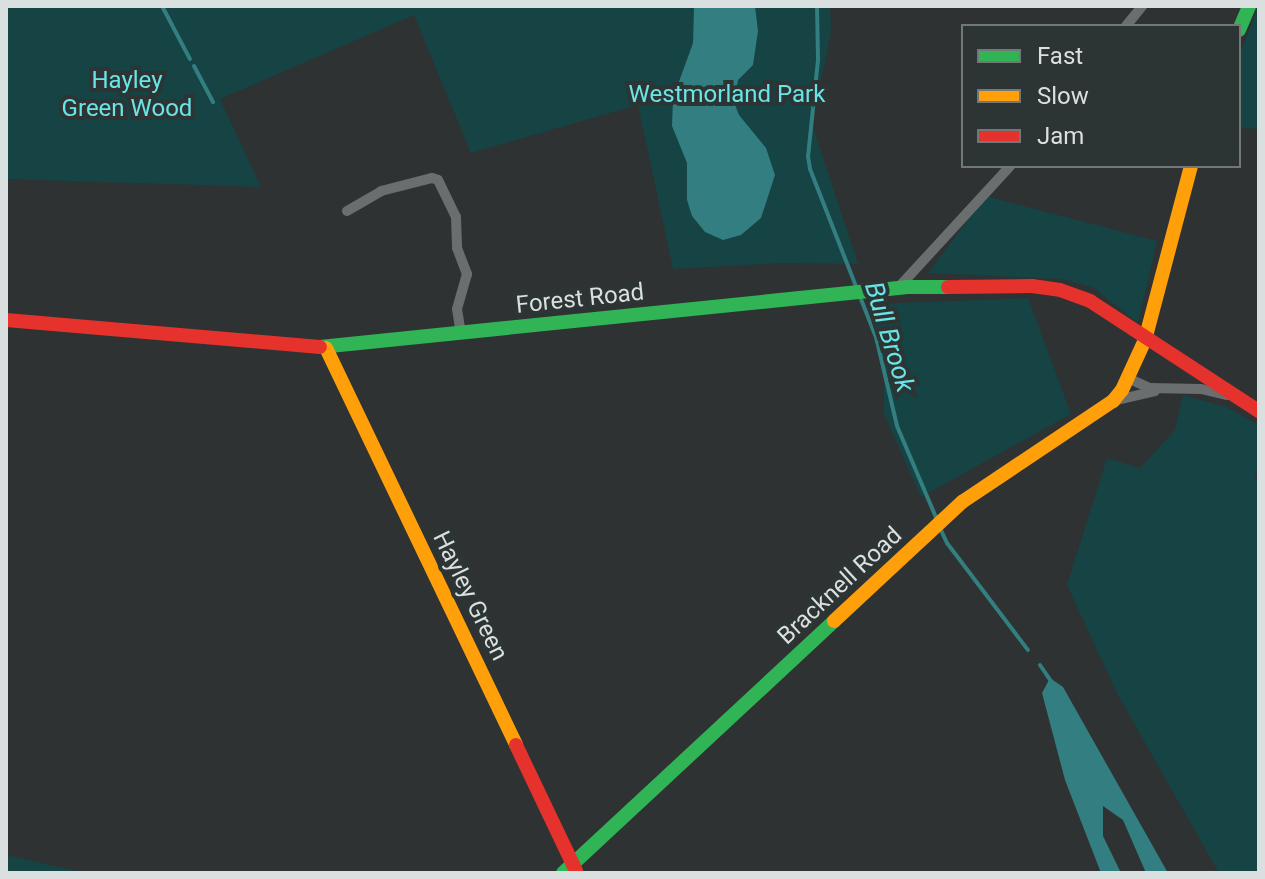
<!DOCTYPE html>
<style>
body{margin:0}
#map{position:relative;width:1265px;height:879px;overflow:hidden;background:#2e3232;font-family:Roboto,sans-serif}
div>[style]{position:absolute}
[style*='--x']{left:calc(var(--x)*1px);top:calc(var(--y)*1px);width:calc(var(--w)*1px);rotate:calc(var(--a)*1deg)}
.green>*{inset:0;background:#164344}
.water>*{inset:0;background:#327e80}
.stream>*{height:4px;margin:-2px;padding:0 2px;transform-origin:2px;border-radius:2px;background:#327e80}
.street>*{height:10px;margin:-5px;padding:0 5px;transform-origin:5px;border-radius:5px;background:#6a6e6e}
.fast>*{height:14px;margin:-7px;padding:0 7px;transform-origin:7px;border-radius:7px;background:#30b455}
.slow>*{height:14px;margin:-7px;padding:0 7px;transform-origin:7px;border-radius:7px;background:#ff9f0a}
.jam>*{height:14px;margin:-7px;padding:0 7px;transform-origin:7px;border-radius:7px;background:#e5322d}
span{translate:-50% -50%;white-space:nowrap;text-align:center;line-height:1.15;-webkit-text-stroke:8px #2c3434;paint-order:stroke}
.park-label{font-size:24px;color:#6ae5e7}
.street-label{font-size:24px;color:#dadfdf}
.water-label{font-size:26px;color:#6ae5e7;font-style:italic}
.frame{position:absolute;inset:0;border:8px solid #dadfdf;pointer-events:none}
.legend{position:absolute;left:961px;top:24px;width:280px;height:144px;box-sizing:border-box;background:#2c3434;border:2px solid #727878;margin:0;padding:10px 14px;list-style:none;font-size:24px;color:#dadfdf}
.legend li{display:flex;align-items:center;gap:16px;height:40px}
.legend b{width:40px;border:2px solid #727878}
</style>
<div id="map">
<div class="green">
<i style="clip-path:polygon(6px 6px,830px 6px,831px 32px,812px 124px,858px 264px,780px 263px,673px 269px,638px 105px,471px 153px,414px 15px,220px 99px,261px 187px,6px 179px)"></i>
<i style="clip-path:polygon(1259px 6px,1259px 129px,1239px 128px,1239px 55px)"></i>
<i style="clip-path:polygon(986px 196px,1157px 241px,1138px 323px,1094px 288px,1064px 279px,928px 273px)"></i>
<i style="clip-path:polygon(1028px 298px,1071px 414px,921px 497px,883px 412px,885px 371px,876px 338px,874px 304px)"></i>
<i style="clip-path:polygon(1183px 395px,1226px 407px,1259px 425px,1259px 470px,1254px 475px,1259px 480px,1259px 873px,1219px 873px,1118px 695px,1067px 585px,1107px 458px,1140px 468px,1175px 430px)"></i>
<i style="clip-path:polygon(6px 855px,73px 870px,79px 873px,6px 873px)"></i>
</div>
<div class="water">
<i style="clip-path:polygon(694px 6px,755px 6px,758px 31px,753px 65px,738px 80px,734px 102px,739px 115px,766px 148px,775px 175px,761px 218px,741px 235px,723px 240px,705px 232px,692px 216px,687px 200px,687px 163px,672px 126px,673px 98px,693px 43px)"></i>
<i style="clip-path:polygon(1050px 678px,1063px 687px,1168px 873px,1146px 873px,1123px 820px,1103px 806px,1103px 836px,1121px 873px,1101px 873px,1065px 780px,1042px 693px)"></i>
</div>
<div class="stream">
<i style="--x:162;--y:6;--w:60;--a:62.2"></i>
<i style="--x:817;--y:6;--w:54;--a:88.9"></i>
<i style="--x:818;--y:60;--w:97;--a:95.9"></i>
<i style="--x:808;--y:156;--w:13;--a:81"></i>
<i style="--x:810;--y:169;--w:180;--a:68.6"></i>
<i style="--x:876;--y:337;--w:91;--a:76.7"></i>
<i style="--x:897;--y:426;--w:102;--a:66.9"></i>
<i style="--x:194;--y:66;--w:41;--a:62.2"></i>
<i style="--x:940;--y:528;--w:17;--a:65"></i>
<i style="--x:947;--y:543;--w:134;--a:52.9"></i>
<i style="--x:1040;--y:665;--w:22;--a:56"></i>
</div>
<div class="street">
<i style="--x:1126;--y:26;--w:26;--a:-51"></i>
<i style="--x:347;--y:211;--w:39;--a:-30"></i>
<i style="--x:381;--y:191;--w:53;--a:-14.3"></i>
<i style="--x:432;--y:178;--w:6;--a:18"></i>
<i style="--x:438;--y:180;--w:41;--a:64.1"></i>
<i style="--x:456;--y:217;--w:31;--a:88"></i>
<i style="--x:457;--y:248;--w:28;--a:69"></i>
<i style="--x:467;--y:274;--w:36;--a:106"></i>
<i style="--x:457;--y:309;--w:25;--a:81"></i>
<i style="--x:898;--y:288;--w:166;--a:-47.4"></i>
<i style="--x:1130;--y:379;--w:21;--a:25"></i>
<i style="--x:1149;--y:388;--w:52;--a:1.1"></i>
<i style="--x:1201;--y:389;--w:27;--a:13"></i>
<i style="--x:1113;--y:401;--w:43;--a:-13.4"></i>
</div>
<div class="fast">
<i style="--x:1239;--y:30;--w:26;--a:-67"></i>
<i style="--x:320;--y:347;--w:591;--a:-5.83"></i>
<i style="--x:908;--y:287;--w:40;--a:0"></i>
<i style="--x:563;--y:873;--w:370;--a:-42.9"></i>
</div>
<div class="slow">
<i style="--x:326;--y:348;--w:440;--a:64.4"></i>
<i style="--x:834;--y:621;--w:175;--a:-42.9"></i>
<i style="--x:962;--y:502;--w:182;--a:-33.8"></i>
<i style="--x:1113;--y:401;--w:14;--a:-51"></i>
<i style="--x:1122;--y:390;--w:55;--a:-65.3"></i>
<i style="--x:1145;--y:340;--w:180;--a:-75.2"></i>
</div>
<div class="jam">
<i style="--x:948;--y:287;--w:84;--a:-0.7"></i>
<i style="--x:1032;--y:286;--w:28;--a:8"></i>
<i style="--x:1060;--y:290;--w:32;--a:20"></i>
<i style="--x:1090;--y:301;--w:202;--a:33.1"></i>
<i style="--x:6;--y:320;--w:315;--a:4.9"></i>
<i style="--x:516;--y:745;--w:140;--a:64.5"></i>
</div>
<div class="park-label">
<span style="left:127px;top:95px">Hayley<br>Green Wood</span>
<span style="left:727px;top:95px">Westmorland Park</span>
</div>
<div class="street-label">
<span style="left:580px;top:299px;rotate:-6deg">Forest Road</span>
<span style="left:840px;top:586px;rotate:-43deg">Bracknell Road</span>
<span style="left:470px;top:596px;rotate:64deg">Hayley Green</span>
</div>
<div class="water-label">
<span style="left:889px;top:337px;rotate:73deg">Bull Brook</span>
</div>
<div class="frame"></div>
<ul class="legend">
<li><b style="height:10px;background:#30b455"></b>Fast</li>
<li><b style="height:10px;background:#ff9f0a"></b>Slow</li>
<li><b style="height:10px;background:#e5322d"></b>Jam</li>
</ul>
</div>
